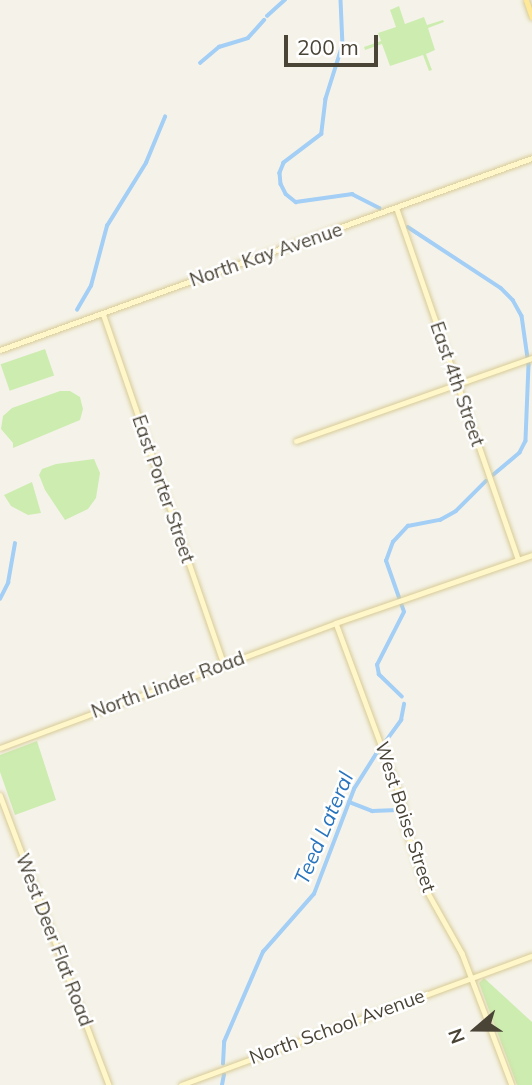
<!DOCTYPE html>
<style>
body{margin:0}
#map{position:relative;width:532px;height:1085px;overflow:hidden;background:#f5f3e9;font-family:Mulish,sans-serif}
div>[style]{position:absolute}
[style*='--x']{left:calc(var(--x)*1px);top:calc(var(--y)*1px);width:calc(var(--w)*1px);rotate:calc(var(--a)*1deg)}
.green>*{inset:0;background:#cdecb0;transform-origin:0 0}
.canal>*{height:3.5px;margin:-1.75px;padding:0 1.75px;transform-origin:1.75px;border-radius:1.75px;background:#a3cef5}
.roads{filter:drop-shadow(0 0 2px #d8cb96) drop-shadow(0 0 2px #d8cb96)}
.secondary>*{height:4.5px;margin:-2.25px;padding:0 2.25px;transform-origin:2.25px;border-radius:2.25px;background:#fff6ca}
.primary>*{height:5px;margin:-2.5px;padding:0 2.5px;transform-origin:2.5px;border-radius:2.5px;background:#ffe999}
span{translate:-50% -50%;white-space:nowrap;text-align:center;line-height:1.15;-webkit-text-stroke:5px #fff;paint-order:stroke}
.street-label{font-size:19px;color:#4a4437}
.water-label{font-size:21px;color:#2874be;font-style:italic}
.north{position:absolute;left:441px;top:994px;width:70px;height:70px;-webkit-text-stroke:5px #fff;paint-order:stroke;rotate:250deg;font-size:19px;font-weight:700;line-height:28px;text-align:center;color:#4a4437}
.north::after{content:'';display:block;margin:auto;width:24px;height:32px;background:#4a4437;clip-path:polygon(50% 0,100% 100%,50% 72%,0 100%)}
.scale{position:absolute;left:284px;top:35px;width:94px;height:32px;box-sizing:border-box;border:4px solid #4a4437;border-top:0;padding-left:9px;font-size:21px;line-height:24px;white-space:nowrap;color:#4a4437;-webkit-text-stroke:5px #fff;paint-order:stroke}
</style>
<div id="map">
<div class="green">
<i style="clip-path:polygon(399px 6px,405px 24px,424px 17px,427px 25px,443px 20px,444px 22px,428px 28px,435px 50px,426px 54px,432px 70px,429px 71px,423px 55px,390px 66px,382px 44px,365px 50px,364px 47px,381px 41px,378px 33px,396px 27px,390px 10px)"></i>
<i style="left:45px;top:349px;width:28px;height:47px;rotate:71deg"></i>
<i style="clip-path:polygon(60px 391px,70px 391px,80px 397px,83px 409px,80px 420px,13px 448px,13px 443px,1px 429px,3px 416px,12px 408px)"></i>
<i style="clip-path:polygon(94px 459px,100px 473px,96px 498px,88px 509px,65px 520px,45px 490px,39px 475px,42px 469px,56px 464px)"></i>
<i style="clip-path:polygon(32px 482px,41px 513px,28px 515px,11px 506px,4px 495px)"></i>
<i style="clip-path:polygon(37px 741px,56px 800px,15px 815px,0 772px,0 755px)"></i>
<i style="clip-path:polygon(484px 978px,532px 1022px,532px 1085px,517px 1085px,479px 983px)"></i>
</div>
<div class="canal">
<i style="--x:341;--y:0;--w:45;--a:87.5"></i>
<i style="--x:343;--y:45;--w:57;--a:107.5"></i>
<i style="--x:326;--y:99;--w:35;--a:97"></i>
<i style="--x:322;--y:134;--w:48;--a:142.7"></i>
<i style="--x:284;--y:163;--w:11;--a:112"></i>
<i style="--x:280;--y:173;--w:11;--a:85"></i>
<i style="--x:281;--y:184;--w:11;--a:63"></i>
<i style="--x:286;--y:194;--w:13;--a:39"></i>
<i style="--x:296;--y:202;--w:57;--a:-8.1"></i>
<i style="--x:352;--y:194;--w:31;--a:27"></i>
<i style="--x:267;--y:16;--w:24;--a:-42"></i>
<i style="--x:200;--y:63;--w:25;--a:-40"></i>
<i style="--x:219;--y:47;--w:30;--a:-17"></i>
<i style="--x:248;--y:38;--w:24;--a:-48"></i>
<i style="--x:408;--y:227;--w:111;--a:33.3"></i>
<i style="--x:501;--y:288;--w:17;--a:45"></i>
<i style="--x:513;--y:300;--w:18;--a:61"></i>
<i style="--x:522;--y:316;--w:49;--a:81.9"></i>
<i style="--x:529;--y:365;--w:76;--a:92.3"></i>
<i style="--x:526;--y:441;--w:13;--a:117"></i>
<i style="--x:520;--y:453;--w:34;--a:140"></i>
<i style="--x:77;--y:310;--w:28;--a:-60"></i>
<i style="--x:91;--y:286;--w:62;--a:-75.1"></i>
<i style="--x:107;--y:226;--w:74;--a:-58.2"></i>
<i style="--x:146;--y:163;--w:50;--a:-67.6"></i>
<i style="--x:0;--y:599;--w:18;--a:-63"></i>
<i style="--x:8;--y:583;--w:40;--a:-80"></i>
<i style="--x:402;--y:697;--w:32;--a:-136"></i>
<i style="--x:379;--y:675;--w:10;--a:-101"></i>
<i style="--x:377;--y:665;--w:59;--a:-63"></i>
<i style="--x:404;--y:612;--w:54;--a:-109.4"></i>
<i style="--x:386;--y:561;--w:20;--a:-70"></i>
<i style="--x:393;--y:542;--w:22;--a:-47"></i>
<i style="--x:408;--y:526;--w:33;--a:-11"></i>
<i style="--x:440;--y:520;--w:18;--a:-29"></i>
<i style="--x:456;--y:511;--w:42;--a:-45"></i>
<i style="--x:386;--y:741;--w:26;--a:-54"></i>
<i style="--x:401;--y:720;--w:16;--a:-79"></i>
<i style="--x:349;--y:802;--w:25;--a:21"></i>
<i style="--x:372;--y:811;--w:26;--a:-2"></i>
<i style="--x:223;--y:1064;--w:22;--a:-87"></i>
<i style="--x:224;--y:1042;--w:98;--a:-66.6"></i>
<i style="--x:263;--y:952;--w:77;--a:-48.7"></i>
<i style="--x:314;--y:894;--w:112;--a:-69.1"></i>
<i style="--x:354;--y:789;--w:45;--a:-57.7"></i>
<i style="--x:222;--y:1085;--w:10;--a:-79"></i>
</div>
<div class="roads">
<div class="secondary">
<i style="--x:397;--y:209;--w:370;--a:70.9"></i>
<i style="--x:103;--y:313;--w:371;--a:71"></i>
<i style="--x:0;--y:350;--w:566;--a:-19.84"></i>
<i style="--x:296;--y:441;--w:250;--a:-19.4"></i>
<i style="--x:336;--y:623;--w:190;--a:69.7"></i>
<i style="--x:402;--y:801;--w:30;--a:81"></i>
<i style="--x:407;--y:831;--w:63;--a:71.6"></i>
<i style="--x:427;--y:891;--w:71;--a:60.6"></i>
<i style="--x:462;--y:953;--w:141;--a:69.3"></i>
<i style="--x:0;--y:748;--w:358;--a:-20.4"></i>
<i style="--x:336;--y:623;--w:207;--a:-19.1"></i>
<i style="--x:0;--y:795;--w:310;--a:69.4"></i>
<i style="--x:181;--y:1085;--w:374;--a:-20.2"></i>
</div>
<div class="primary">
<i style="--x:526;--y:0;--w:18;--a:71"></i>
</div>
</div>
<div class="street-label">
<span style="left:266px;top:255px;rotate:-19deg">North Kay Avenue</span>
<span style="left:457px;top:384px;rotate:71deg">East 4th Street</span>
<span style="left:163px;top:489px;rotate:71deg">East Porter Street</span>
<span style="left:168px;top:685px;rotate:-20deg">North Linder Road</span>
<span style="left:405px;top:817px;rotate:72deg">West Boise Street</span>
<span style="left:54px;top:940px;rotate:69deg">West Deer Flat Road</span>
<span style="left:337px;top:1027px;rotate:-20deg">North School Avenue</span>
</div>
<div class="water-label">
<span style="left:323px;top:828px;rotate:-67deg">Teed Lateral</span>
</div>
<div class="north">N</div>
<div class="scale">200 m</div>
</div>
